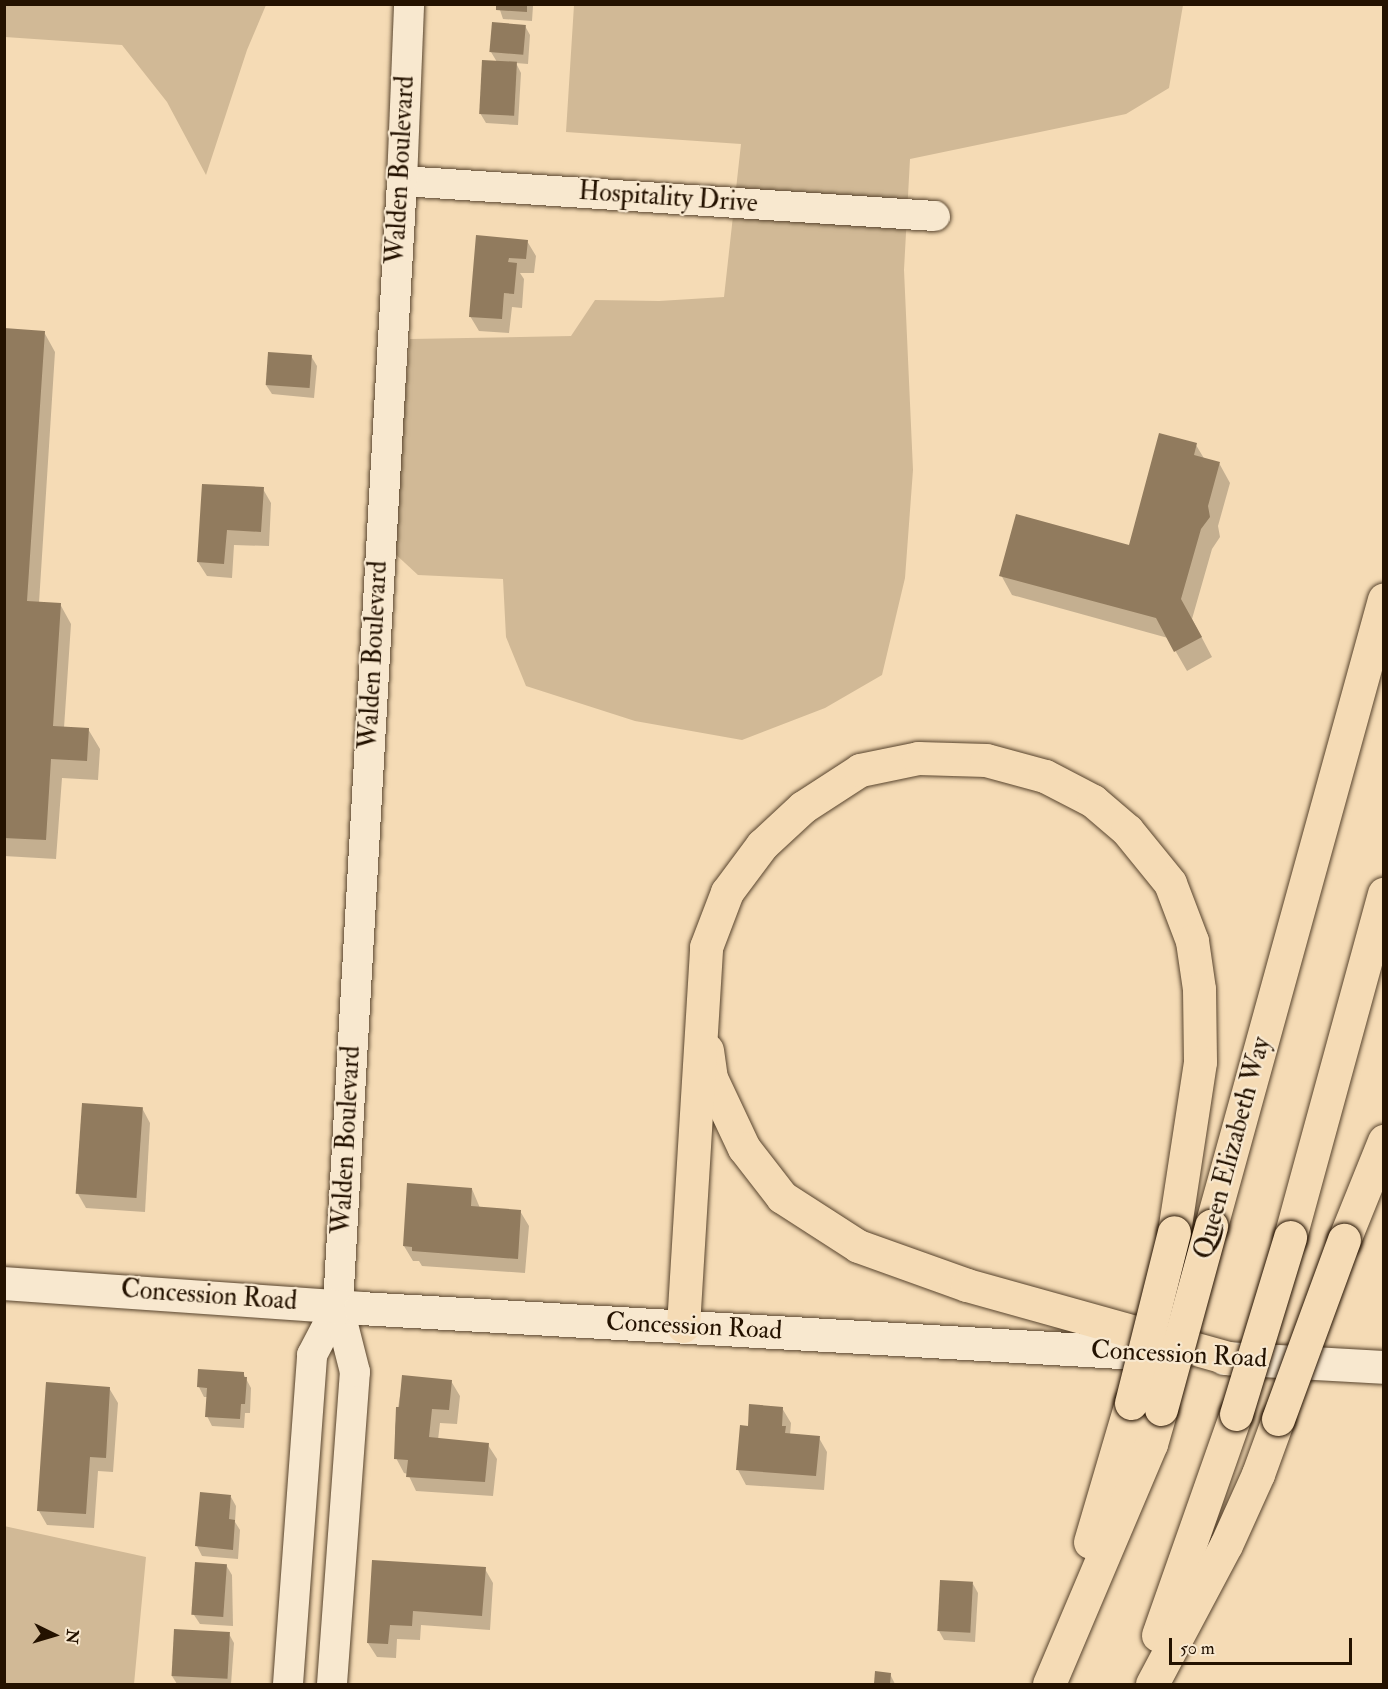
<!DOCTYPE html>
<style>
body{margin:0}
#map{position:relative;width:1388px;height:1689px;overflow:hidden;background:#f5dbb5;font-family:"IM FELL Double Pica",serif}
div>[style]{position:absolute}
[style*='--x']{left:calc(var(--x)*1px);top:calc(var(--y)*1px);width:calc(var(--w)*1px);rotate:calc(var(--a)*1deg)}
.green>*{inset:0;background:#d1b996}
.shadow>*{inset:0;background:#0003}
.building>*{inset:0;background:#917b5e;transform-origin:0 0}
.roads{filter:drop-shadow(0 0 2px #58442d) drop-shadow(0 0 2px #58442d)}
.minor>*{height:30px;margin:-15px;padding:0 15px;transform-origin:15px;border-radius:15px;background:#f8e8cf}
.tertiary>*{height:33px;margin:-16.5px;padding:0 16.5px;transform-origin:16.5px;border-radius:16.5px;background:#f8e8cf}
.motorway>*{height:33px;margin:-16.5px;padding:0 16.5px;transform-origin:16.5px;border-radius:16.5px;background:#f5dbb5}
.bridges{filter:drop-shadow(0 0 2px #241200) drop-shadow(0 0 2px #241200)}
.motorway-bridge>*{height:33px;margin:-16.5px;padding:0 16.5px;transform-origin:16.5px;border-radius:16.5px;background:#f5dbb5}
span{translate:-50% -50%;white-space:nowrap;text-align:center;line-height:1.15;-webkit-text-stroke:4.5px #f8e8cf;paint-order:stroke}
.street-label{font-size:26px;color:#241200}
.frame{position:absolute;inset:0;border:6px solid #241200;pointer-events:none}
.north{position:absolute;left:24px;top:1605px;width:60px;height:60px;-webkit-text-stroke:4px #f8e8cf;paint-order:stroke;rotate:95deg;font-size:16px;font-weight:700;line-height:24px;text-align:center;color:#241200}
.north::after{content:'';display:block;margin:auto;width:21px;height:27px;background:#241200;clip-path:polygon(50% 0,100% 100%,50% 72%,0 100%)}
.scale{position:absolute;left:1169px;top:1638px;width:183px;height:27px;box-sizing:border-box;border:3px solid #241200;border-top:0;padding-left:8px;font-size:18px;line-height:21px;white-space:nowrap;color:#241200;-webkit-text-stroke:4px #f8e8cf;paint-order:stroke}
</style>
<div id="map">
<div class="green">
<i style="clip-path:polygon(5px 4px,266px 5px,247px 50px,206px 175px,167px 102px,122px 45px,5px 37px)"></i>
<i style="clip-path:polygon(574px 5px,1183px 5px,1169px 88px,1126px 114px,910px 159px,904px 270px,913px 470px,905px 578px,882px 675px,825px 708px,742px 740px,635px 721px,526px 686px,506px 637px,503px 579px,418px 575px,392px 551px,410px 339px,571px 336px,595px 300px,659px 301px,724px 297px,741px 144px,566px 132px)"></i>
<i style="clip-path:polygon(4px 1526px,146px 1557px,134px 1684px,5px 1684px)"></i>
</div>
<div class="shadow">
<i style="clip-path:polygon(498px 4px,538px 4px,533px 6px,532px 21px,503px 19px)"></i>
<i style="clip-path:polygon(525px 26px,530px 35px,528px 64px,516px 63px,521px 73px,518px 125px,486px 123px,480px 113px,497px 62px,491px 52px)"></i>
<i style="clip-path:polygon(477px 237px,527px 241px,536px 256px,534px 273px,520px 273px,524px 279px,522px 308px,512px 307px,509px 333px,479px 331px,470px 316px)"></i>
<i style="clip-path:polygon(4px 330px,44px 332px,55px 352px,39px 603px,60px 604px,71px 624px,64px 728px,88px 729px,100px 749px,98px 780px,62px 778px,56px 859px,4px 856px)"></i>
<i style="clip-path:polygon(311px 356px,317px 366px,314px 398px,272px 394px,266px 385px)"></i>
<i style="clip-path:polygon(1196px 445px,1205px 460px,1219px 463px,1230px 483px,1218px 526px,1220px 537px,1212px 549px,1192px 619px,1212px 657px,1187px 671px,1168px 638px,1012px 595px,1001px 575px,1130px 547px)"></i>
<i style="clip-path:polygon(263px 489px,271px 503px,269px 546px,234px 545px,232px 578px,207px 576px,198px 562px)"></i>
<i style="clip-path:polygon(142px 1108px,150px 1123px,145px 1212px,86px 1208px,78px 1194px)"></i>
<i style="clip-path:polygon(472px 1189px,480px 1208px,520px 1211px,529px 1226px,525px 1273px,422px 1266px,419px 1261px,413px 1261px,404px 1246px)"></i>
<i style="clip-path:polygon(243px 1373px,251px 1388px,250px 1413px,245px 1413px,244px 1428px,212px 1426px,207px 1416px,208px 1397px,204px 1397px,199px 1387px)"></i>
<i style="clip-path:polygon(403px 1376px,451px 1381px,460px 1396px,457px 1424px,440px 1423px,438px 1440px,488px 1445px,497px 1459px,493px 1496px,416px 1491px,408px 1474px,404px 1473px,396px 1458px,395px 1427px)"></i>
<i style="clip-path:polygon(109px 1388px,118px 1403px,113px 1472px,98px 1471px,94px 1528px,47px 1525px,39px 1511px)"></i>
<i style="clip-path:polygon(782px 1408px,791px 1423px,790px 1435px,819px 1438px,827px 1452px,824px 1490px,746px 1485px,738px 1470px,749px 1427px)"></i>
<i style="clip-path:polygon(231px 1497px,236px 1506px,235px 1522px,240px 1530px,238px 1559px,202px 1556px,197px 1546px)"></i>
<i style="clip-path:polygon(374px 1561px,485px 1569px,493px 1583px,490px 1630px,421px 1625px,420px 1640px,397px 1639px,396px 1658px,377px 1657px,368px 1643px)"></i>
<i style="clip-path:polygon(226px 1565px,232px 1575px,233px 1626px,200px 1624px,194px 1615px)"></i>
<i style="clip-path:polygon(973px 1584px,978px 1593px,975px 1642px,944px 1640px,939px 1631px)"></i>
<i style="clip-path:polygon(229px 1634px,234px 1643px,231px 1684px,177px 1684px,172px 1676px)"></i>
<i style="clip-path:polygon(876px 1673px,890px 1674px,895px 1684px,875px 1684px)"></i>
</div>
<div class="building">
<i style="clip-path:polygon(496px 4px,527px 4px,527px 12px,496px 10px)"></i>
<i style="left:492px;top:22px;width:34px;height:30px;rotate:5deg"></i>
<i style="left:482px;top:60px;width:35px;height:54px;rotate:3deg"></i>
<i style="clip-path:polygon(476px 235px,528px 240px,526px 259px,509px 258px,508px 262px,517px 263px,514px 294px,504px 293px,502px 319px,469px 317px)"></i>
<i style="clip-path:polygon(4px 328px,45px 331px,27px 601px,61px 603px,53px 726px,89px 728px,87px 761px,51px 759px,46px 840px,4px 838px)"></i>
<i style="left:268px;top:352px;width:44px;height:33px;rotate:4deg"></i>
<i style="clip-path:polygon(1159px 433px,1197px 443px,1194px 455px,1220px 462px,1208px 506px,1210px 517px,1201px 529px,1181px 599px,1202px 637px,1174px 652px,1156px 618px,999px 576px,1016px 514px,1129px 545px)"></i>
<i style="clip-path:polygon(202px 484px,264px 487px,261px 532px,227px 530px,224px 564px,197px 562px)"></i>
<i style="left:82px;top:1103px;width:61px;height:91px;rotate:4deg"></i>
<i style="clip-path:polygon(407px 1183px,472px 1188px,471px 1206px,521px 1210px,518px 1259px,412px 1251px,412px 1247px,403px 1246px)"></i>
<i style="clip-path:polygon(198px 1369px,244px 1372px,244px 1377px,247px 1377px,245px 1404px,241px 1404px,240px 1419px,205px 1417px,207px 1388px,197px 1387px)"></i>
<i style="clip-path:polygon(402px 1375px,452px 1380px,449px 1410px,432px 1409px,429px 1437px,489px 1443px,485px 1482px,406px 1477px,408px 1460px,394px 1459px,396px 1407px,399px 1407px)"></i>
<i style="clip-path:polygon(46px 1382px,110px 1387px,106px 1458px,90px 1457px,86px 1514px,37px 1511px)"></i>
<i style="clip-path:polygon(749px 1404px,783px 1407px,782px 1426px,786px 1426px,785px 1433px,820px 1436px,816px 1476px,736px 1470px,740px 1425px,748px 1426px)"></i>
<i style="clip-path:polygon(200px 1492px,231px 1495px,229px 1519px,235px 1520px,233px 1550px,195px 1546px)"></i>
<i style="clip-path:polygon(372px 1560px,486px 1567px,482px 1616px,413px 1611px,412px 1626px,390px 1625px,388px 1644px,367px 1643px)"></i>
<i style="left:195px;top:1562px;width:32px;height:53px;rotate:4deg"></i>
<i style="left:940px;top:1580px;width:33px;height:51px;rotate:3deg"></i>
<i style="left:174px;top:1629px;width:56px;height:47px;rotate:3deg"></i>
<i style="clip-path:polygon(875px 1671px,891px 1673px,890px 1684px,874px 1684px)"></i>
</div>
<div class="roads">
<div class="minor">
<i style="--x:402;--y:181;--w:534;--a:3.76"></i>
<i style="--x:288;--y:1684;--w:330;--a:-85.8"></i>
<i style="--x:312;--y:1355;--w:56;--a:-62.5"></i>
<i style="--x:332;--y:1684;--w:313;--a:-85.8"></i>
<i style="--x:355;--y:1372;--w:69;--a:-104.2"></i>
<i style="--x:338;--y:1305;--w:1126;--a:-86.74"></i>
<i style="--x:402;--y:181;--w:177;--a:-87.7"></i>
</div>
<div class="tertiary">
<i style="--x:4;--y:1283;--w:357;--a:4"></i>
<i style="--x:360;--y:1308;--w:813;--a:3.31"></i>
<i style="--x:1224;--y:1358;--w:160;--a:3.2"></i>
</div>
<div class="motorway">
<i style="--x:707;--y:1050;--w:28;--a:82"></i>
<i style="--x:711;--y:1078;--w:77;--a:64.8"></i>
<i style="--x:744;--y:1148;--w:62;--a:52.2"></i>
<i style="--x:782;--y:1197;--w:90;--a:32.8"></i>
<i style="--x:858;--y:1246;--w:116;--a:19.7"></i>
<i style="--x:967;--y:1285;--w:272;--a:15.6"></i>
<i style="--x:1211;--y:1226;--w:650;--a:-74.57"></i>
<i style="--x:1290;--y:1237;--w:356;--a:-74.7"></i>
<i style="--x:1344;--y:1240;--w:107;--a:-68"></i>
<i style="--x:683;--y:1326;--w:380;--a:-86.5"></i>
<i style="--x:706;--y:947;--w:59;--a:-69.1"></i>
<i style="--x:727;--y:892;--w:59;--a:-53.3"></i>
<i style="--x:762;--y:845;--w:56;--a:-42.8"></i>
<i style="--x:803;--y:807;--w:68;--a:-33"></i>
<i style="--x:860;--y:770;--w:59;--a:-11.7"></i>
<i style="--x:918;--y:758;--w:68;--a:1.7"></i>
<i style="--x:986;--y:760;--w:61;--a:15.2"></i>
<i style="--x:1045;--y:776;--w:54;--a:27.5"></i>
<i style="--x:1093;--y:801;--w:45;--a:40.5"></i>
<i style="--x:1127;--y:830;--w:68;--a:50.9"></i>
<i style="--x:1170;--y:883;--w:62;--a:69.2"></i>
<i style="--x:1192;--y:941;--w:49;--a:81.7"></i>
<i style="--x:1199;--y:989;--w:73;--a:89.2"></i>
<i style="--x:1200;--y:1062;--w:172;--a:98.7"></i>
<i style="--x:1090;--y:1542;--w:145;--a:-73.6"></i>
<i style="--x:1158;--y:1635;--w:234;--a:-70.6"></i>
<i style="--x:1049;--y:1684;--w:261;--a:-67"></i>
<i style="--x:1151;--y:1444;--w:36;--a:-74"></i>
<i style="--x:1152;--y:1684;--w:157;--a:-62"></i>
<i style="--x:1226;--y:1545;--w:78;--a:-65.7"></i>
<i style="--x:1258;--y:1474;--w:59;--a:-70"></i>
</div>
</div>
<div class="bridges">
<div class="motorway-bridge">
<i style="--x:1131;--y:1403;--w:176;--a:-75.9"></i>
<i style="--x:1161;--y:1409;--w:190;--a:-74.7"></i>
<i style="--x:1236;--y:1414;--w:185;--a:-73"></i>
<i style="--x:1278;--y:1419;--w:191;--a:-69.8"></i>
</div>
</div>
<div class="street-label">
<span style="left:401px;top:170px;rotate:-87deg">Walden Boulevard</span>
<span style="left:668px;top:198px;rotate:4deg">Hospitality Drive</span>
<span style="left:374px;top:655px;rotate:-87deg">Walden Boulevard</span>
<span style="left:347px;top:1140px;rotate:-87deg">Walden Boulevard</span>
<span style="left:1233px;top:1148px;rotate:-75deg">Queen Elizabeth Way</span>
<span style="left:209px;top:1296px;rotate:4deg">Concession Road</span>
<span style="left:694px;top:1327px;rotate:3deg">Concession Road</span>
<span style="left:1179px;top:1355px;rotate:3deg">Concession Road</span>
</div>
<div class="frame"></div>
<div class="north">N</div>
<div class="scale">50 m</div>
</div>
